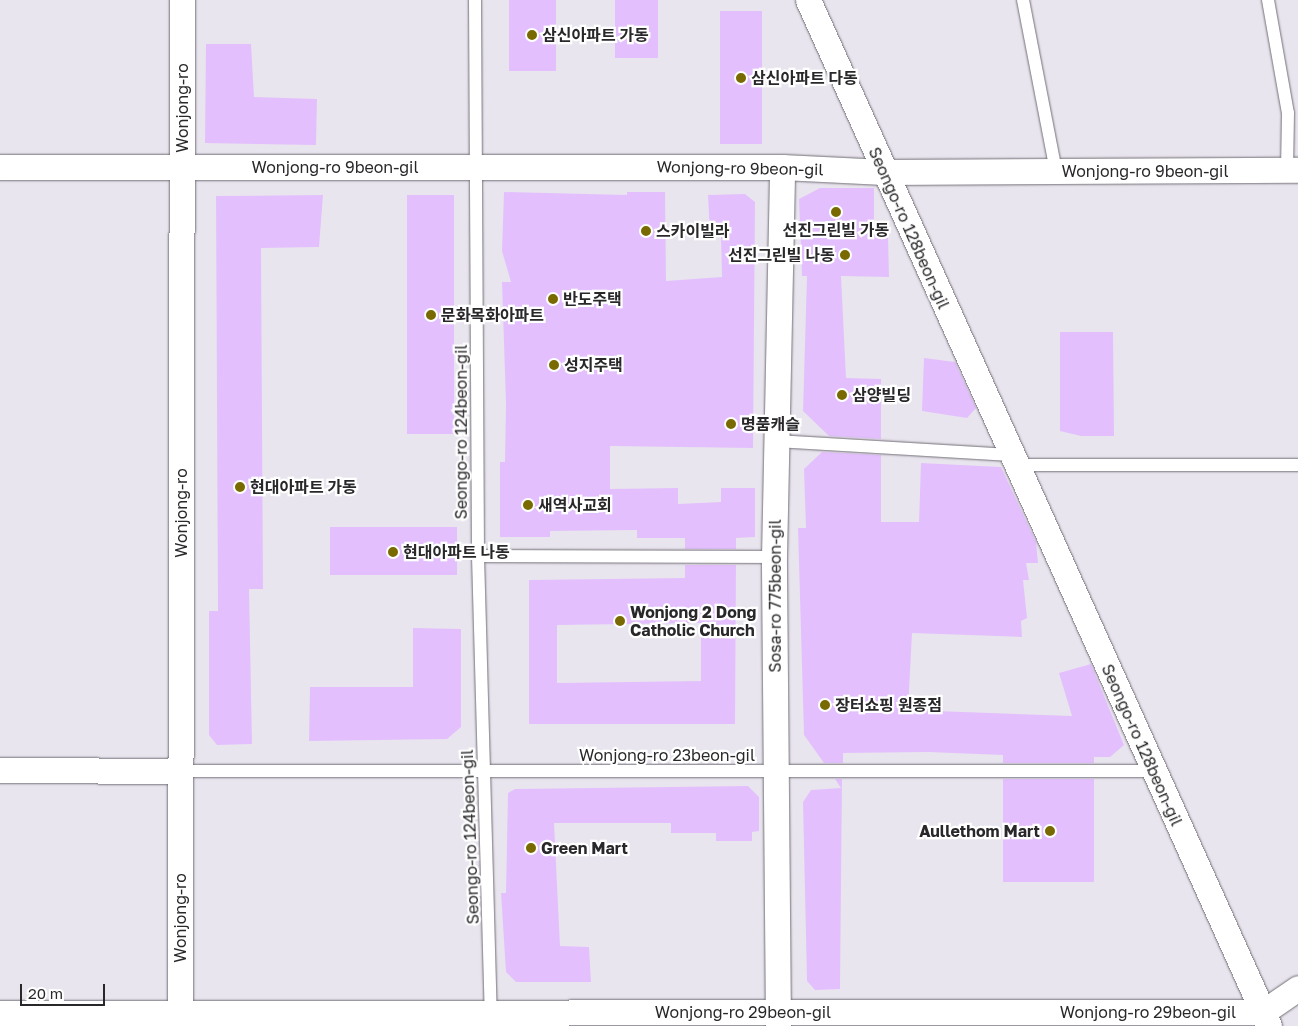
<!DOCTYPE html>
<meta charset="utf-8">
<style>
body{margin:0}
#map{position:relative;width:1298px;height:1026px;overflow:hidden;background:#e9e5ee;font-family:"Golos Text","Noto Sans KR",sans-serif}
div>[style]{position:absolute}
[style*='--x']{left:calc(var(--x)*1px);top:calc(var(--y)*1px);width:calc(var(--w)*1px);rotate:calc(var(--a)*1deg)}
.building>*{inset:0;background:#e3c0fd;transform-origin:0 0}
.roads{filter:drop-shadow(0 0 1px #736f77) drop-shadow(0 0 1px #736f77)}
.service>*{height:12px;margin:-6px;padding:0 6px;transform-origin:6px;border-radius:6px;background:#fff}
.minor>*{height:25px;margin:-12.5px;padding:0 12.5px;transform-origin:12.5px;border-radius:12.5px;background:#fff}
.dots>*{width:14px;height:14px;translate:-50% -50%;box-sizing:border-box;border:2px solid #fff;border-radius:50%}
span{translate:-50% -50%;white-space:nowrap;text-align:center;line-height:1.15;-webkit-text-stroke:4.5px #fff;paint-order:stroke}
.poi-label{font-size:16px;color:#29272a;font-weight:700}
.left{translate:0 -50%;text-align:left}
.right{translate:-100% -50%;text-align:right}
.street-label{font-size:16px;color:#29272a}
.scale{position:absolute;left:20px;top:984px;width:85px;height:22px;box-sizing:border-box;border:2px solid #29272a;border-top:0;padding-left:6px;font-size:15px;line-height:18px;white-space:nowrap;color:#29272a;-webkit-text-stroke:4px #fff;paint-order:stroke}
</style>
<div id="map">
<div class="building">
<i style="left:509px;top:0;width:47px;height:71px"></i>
<i style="left:615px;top:0;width:43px;height:58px"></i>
<i style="left:762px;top:11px;width:133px;height:42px;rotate:90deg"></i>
<i style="clip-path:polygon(206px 44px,251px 44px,254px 97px,317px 99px,316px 145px,205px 143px)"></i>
<i style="clip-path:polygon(820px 188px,874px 188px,874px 234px,888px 234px,889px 277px,841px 276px,846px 378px,881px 379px,881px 439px,829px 436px,803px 411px,807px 276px,802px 276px,799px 199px)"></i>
<i style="clip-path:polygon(504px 192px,627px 195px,627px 192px,665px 192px,666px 281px,722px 277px,721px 236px,710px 235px,708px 195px,745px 194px,755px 202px,753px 448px,610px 446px,610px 489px,678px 488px,678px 504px,721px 502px,721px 488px,755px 488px,755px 537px,736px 538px,736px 549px,685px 549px,685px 538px,637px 538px,637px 530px,550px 531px,550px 537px,500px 537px,500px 462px,505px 462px,506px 404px,502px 282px,511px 282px,502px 251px)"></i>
<i style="clip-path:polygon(323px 195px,319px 247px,261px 248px,263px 589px,249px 589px,252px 744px,217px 745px,209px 735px,209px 611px,218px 611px,216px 196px)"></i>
<i style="left:407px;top:195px;width:47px;height:239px"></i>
<i style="clip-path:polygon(1060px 332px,1113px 332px,1114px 436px,1081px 436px,1060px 431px)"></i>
<i style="clip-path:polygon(924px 358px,955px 362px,976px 408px,967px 418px,922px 411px)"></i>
<i style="clip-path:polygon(822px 452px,881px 455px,881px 522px,919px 522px,921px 463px,1001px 467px,1036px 542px,1038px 563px,1026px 563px,1029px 580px,1023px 580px,1027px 618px,1021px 621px,1022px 637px,912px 633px,908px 710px,1072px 716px,1059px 673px,1091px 664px,1124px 745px,1110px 757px,1094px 757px,1094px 763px,1003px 763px,1003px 755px,928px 752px,843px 753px,843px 763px,824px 763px,804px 735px,798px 528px,806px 528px,804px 469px)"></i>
<i style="left:457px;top:527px;width:48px;height:127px;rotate:90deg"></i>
<i style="clip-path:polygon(evenodd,685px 565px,736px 565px,735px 724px,529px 724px,529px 580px,685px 578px,685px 565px,701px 623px,701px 681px,557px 683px,557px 625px,701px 623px)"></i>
<i style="clip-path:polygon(413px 628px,461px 629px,461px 727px,447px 739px,309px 741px,310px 687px,413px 687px)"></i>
<i style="clip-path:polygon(835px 779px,842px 779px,840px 989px,815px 990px,807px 981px,803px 802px,811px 790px,841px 788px)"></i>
<i style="left:1003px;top:779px;width:91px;height:103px"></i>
<i style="clip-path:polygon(748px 786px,759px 797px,759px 831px,752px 832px,752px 841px,716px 841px,716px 833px,671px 833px,671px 823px,554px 823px,560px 946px,589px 947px,591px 982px,516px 982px,506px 972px,501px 893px,506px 893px,508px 793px,515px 789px)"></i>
</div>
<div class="roads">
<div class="service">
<i style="--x:475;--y:0;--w:556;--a:89.69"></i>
<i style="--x:478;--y:556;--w:457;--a:88.4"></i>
<i style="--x:1023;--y:0;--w:175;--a:79.1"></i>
<i style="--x:1268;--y:0;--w:115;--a:80"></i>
<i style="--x:1288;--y:113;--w:57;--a:91"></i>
<i style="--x:776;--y:441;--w:235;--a:3.4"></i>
<i style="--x:1015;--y:465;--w:283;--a:0"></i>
<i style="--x:478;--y:556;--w:296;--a:0.2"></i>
<i style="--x:181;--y:771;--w:973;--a:0"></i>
</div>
<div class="minor">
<i style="--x:808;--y:0;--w:1125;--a:65.8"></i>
<i style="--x:0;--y:167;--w:782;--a:0"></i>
<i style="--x:782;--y:167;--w:102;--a:2.8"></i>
<i style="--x:884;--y:172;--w:414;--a:-0.3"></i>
<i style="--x:0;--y:770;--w:181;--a:0.3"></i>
<i style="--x:0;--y:1013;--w:1263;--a:-0.05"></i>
<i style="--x:1263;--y:1012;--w:42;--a:-34.4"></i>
<i style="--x:180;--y:1026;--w:1026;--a:-89.89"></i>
<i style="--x:778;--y:1026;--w:469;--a:-90.5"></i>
<i style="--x:774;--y:557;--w:390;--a:-88.8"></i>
</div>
</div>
<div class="dots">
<i style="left:532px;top:35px;background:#786900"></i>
<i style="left:741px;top:78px;background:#786900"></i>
<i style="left:836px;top:212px;background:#786900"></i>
<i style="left:646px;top:231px;background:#786900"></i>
<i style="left:845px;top:255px;background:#786900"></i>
<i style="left:553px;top:299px;background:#786900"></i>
<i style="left:431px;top:315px;background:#786900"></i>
<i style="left:554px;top:365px;background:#786900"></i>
<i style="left:842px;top:395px;background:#786900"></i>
<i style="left:731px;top:424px;background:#786900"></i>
<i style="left:240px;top:487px;background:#786900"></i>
<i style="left:528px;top:505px;background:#786900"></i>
<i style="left:393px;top:552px;background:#786900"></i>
<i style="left:620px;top:621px;background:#786900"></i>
<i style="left:825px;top:705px;background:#786900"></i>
<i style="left:1050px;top:831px;background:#786900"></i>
<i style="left:531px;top:848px;background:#786900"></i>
</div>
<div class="poi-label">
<span class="left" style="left:542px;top:35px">삼신아파트 가동</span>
<span class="left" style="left:751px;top:78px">삼신아파트 다동</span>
<span style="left:836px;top:230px">선진그린빌 가동</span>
<span class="left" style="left:656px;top:231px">스카이빌라</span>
<span class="right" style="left:835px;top:255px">선진그린빌 나동</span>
<span class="left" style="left:563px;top:299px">반도주택</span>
<span class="left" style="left:441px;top:315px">문화목화아파트</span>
<span class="left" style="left:564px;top:365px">성지주택</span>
<span class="left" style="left:852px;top:395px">삼양빌딩</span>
<span class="left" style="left:741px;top:424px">명품캐슬</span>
<span class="left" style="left:250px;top:487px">현대아파트 가동</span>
<span class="left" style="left:538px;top:505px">새역사교회</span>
<span class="left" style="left:403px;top:552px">현대아파트 나동</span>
<span class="left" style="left:630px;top:621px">Wonjong 2 Dong<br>Catholic Church</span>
<span class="left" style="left:835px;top:705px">장터쇼핑 원종점</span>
<span class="right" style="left:1040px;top:831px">Aullethom Mart</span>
<span class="left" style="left:541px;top:848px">Green Mart</span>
</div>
<div class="street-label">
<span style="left:182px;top:108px;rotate:-90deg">Wonjong-ro</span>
<span style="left:335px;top:167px">Wonjong-ro 9beon-gil</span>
<span style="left:740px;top:168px;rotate:1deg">Wonjong-ro 9beon-gil</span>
<span style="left:1145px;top:171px">Wonjong-ro 9beon-gil</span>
<span style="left:909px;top:228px;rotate:66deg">Seongo-ro 128beon-gil</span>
<span style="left:461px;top:432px;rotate:-90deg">Seongo-ro 124beon-gil</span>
<span style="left:181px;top:513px;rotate:-90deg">Wonjong-ro</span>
<span style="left:775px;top:596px;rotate:-90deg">Sosa-ro 775beon-gil</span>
<span style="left:1142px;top:745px;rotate:66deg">Seongo-ro 128beon-gil</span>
<span style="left:667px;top:755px">Wonjong-ro 23beon-gil</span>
<span style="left:470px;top:837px;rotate:-92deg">Seongo-ro 124beon-gil</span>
<span style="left:180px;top:918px;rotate:-90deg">Wonjong-ro</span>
<span style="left:743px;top:1012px">Wonjong-ro 29beon-gil</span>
<span style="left:1148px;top:1012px">Wonjong-ro 29beon-gil</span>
</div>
<div class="scale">20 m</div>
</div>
